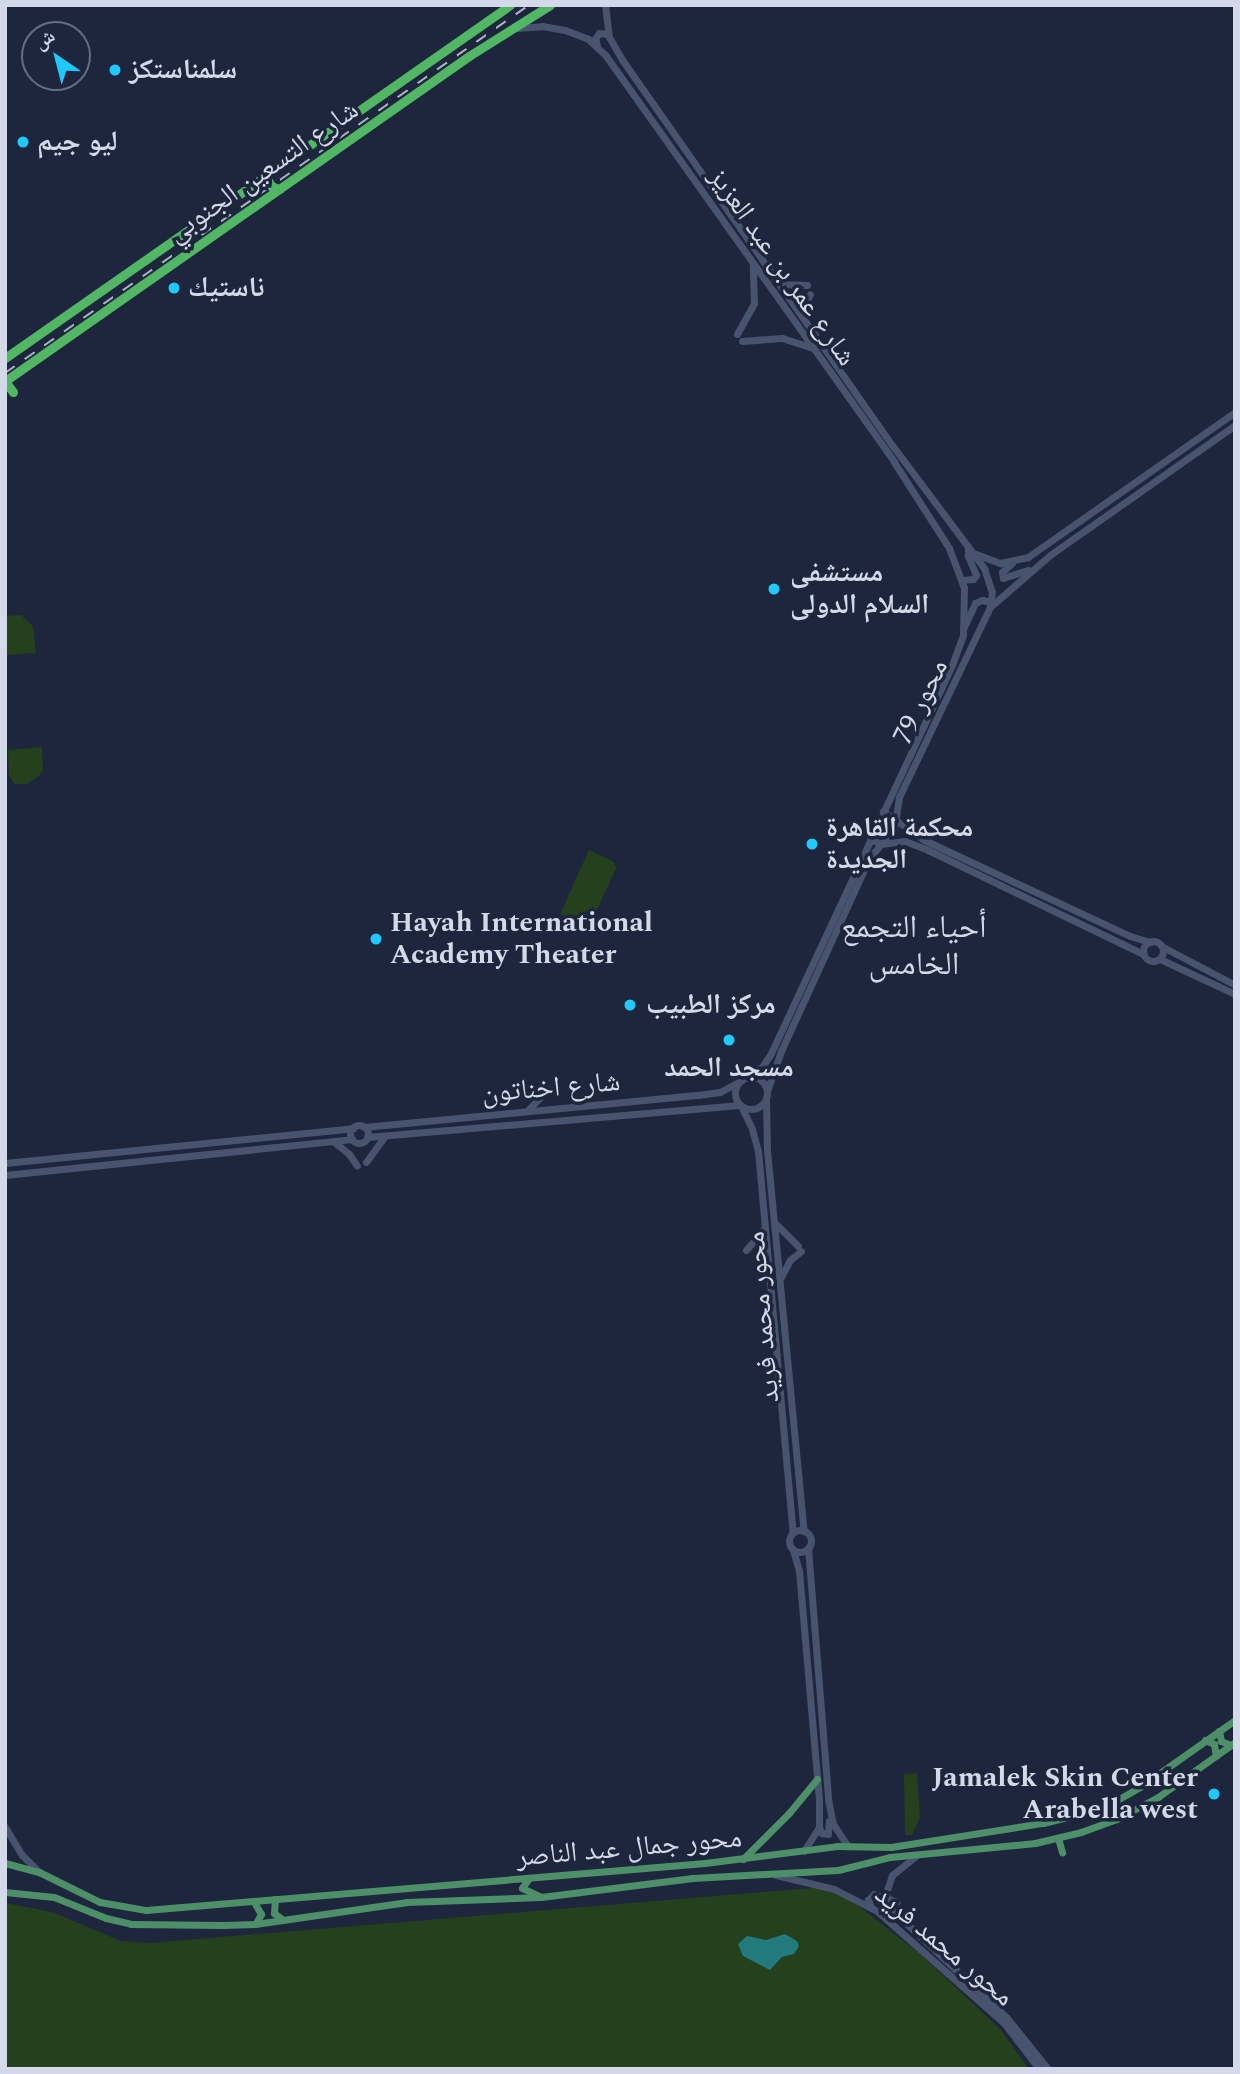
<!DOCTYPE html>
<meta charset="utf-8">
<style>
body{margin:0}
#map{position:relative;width:1240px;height:2074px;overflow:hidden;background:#1d263d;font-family:Spectral,"Noto Naskh Arabic",serif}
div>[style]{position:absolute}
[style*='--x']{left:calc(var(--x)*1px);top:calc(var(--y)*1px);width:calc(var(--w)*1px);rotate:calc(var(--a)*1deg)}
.green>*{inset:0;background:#25401c}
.water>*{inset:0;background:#237a7d}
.secondary>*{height:7px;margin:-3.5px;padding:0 3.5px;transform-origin:3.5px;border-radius:3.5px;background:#48536d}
.secondary>.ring{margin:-3.5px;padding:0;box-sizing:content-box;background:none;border:7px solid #48536d;border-radius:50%}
.primary>*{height:7px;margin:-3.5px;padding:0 3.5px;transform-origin:3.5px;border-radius:3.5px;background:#4d8f68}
.highway>*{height:9px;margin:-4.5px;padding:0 4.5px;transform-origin:4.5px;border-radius:4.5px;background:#51b765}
.rail>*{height:2px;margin-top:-1px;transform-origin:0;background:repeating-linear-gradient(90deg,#acb3c4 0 12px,transparent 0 24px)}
.dots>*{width:19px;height:19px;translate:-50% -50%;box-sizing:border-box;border:4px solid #1d263d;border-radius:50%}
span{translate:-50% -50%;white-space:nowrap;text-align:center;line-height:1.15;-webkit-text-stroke:7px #1d263d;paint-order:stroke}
.poi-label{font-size:28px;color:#d3d9e9;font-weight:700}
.left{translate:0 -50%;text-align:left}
.right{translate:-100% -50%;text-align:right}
.street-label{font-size:28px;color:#d3d9e9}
.quarter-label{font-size:32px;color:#d3d9e9}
.frame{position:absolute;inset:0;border:7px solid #d3d9e9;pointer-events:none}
.north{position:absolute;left:21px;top:21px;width:70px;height:70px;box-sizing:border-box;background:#1d263d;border:2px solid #666e82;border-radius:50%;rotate:325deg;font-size:19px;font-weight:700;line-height:28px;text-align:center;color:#d3d9e9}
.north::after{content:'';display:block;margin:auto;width:24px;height:32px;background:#1fc9fd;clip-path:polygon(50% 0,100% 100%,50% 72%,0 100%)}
</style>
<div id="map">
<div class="green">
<i style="clip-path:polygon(21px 615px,33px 626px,36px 653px,5px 655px,5px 616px)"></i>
<i style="clip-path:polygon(42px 747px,43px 770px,39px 776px,27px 784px,14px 784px,9px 775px,8px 750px)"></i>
<i style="clip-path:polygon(589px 850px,614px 862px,616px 868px,589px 928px,560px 914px)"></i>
<i style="clip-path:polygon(917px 1773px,920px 1818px,912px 1835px,905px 1835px,904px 1774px)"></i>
<i style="clip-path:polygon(812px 1888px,826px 1889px,852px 1901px,919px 1953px,1000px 2029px,1029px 2069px,5px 2069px,5px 1903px,52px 1912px,121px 1941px,149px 1943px)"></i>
</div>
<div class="water">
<i style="clip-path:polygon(785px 1934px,797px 1941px,799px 1946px,794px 1954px,782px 1957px,770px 1970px,743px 1956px,738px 1944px,747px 1936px,766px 1940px)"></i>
</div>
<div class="secondary">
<i style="--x:605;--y:5;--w:32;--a:83"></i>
<i style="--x:609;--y:37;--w:28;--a:60"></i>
<i style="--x:623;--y:61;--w:469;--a:55"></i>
<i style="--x:892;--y:445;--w:154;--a:53.2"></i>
<i style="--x:984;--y:568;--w:25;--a:72"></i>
<i style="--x:992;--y:592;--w:14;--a:98"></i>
<i style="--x:516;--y:28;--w:26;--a:-4"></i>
<i style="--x:542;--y:26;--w:23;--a:10"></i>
<i style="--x:565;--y:30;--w:25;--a:21"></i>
<i style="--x:588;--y:39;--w:25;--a:43"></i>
<i style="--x:606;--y:56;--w:498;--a:54.6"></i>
<i style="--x:894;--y:462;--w:102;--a:57.4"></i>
<i style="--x:949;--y:548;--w:43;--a:69.4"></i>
<i style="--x:964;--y:588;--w:47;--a:91.2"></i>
<i style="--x:963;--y:635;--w:32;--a:110"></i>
<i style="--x:952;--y:665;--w:430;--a:115"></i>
<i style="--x:770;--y:1055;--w:14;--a:124"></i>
<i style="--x:762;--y:1067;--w:18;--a:146"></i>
<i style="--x:597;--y:45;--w:6;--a:-108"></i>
<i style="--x:595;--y:39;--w:7;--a:-56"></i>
<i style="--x:599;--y:33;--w:9;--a:6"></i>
<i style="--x:780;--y:284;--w:27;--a:2"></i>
<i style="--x:800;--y:313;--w:21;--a:-62"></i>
<i style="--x:737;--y:334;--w:35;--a:-61"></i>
<i style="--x:754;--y:303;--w:36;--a:-92"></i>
<i style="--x:742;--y:341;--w:40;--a:-4.3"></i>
<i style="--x:782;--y:338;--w:32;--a:18"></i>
<i style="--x:976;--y:554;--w:26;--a:21"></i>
<i style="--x:1000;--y:563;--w:29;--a:-12"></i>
<i style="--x:1028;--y:557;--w:253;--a:-35"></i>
<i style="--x:1012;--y:563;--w:13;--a:138"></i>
<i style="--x:1002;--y:572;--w:6;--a:81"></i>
<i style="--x:1003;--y:578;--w:26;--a:-18"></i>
<i style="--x:962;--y:580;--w:11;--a:-5"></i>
<i style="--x:973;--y:579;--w:5;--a:-53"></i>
<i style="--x:976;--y:575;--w:21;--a:-113"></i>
<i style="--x:968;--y:556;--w:10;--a:-90"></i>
<i style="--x:964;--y:627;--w:26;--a:-65"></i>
<i style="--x:975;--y:603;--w:8;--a:-23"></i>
<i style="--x:982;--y:600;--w:9;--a:13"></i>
<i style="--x:883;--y:811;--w:50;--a:35.3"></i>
<i style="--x:924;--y:840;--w:227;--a:25"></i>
<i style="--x:1130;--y:936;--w:21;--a:17"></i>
<i style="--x:870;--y:839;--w:12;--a:24"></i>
<i style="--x:881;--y:844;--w:24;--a:-7"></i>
<i style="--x:905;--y:841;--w:25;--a:21"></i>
<i style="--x:928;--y:850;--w:239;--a:25.8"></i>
<i class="ring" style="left:1143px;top:941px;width:13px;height:13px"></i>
<i style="--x:1163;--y:947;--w:81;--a:27.8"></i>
<i style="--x:1160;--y:959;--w:83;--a:25"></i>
<i class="ring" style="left:735px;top:1077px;width:25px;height:25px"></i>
<i style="--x:767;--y:1091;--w:42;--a:-70.7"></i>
<i style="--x:781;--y:1051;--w:213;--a:-65.4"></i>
<i style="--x:870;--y:857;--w:37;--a:-49"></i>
<i style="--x:894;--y:829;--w:32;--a:-81"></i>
<i style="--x:899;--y:797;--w:211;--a:-64.4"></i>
<i style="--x:990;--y:607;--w:79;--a:-40.9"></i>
<i style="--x:1050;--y:555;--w:226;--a:-35.1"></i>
<i style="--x:766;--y:1099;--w:51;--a:88.9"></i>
<i style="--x:767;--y:1150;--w:383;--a:84.5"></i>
<i style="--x:741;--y:1106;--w:25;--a:64"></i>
<i style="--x:752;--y:1129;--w:23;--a:75"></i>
<i style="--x:758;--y:1151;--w:383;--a:84.8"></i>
<i style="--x:527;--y:1111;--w:30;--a:-46"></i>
<i class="ring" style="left:350px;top:1125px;width:11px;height:11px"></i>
<i style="--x:364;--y:1127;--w:336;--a:-5.5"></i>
<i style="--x:698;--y:1095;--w:22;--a:-8"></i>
<i style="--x:720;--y:1092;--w:21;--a:-28"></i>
<i style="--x:367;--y:1137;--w:374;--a:-4.9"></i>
<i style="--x:333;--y:1141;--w:21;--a:39"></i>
<i style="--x:349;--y:1154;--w:14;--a:56"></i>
<i style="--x:366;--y:1162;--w:32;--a:-54"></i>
<i style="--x:5;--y:1163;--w:350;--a:-5.7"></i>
<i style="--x:5;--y:1175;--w:349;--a:-5.9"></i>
<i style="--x:776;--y:1224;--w:31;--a:45"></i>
<i style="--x:746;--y:1250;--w:28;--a:-49"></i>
<i style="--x:781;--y:1277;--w:19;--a:-62"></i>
<i style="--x:790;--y:1260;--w:14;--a:-39"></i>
<i class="ring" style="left:789px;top:1530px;width:15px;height:15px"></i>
<i style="--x:808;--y:1548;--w:252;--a:85.4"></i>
<i style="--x:828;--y:1799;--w:25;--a:79"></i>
<i style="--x:833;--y:1824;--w:27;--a:56"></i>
<i style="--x:793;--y:1550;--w:22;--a:74"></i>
<i style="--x:799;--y:1571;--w:230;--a:85"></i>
<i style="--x:819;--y:1800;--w:27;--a:90"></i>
<i style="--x:819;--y:1827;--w:28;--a:122"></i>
<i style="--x:5;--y:1827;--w:33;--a:59"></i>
<i style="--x:22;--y:1855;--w:24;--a:45"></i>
<i style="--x:819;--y:1828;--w:6;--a:59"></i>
<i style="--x:822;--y:1833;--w:6;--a:9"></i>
<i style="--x:828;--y:1834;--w:13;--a:-86"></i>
<i style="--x:917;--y:1855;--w:32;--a:141"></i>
<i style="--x:892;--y:1875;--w:20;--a:108"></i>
<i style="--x:886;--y:1894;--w:16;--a:72"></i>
<i style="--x:891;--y:1909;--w:159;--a:43.2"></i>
<i style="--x:1007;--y:2018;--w:65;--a:51.2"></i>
<i style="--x:776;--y:1875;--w:60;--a:13.6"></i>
<i style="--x:834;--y:1889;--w:48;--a:27.1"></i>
<i style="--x:877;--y:1911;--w:169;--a:41.4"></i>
<i style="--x:1004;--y:2023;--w:58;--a:52.7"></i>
<i style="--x:871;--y:1907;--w:8;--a:-113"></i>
<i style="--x:868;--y:1900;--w:8;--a:-45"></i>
<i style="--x:874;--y:1894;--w:24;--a:19"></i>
</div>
<div class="primary">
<i style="--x:1219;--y:1731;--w:10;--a:79"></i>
<i style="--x:1221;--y:1741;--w:11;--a:22"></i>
<i style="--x:1205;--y:1740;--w:10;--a:24"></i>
<i style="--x:1214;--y:1744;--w:12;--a:81"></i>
<i style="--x:1058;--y:1838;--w:15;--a:74"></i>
<i style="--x:743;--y:1859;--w:65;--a:-45"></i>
<i style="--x:789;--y:1813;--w:44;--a:-50.5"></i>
<i style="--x:5;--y:1863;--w:35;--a:15"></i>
<i style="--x:39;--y:1872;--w:68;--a:26.2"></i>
<i style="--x:100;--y:1902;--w:47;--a:9.9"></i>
<i style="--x:146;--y:1910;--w:561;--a:-4.81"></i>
<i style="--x:705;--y:1863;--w:133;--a:-7.3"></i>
<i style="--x:837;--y:1846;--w:54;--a:1.1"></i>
<i style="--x:891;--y:1847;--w:154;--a:-9"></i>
<i style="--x:1043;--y:1823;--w:62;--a:-14"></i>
<i style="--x:1103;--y:1808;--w:43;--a:-29.6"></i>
<i style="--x:1140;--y:1787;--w:116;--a:-35.2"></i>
<i style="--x:529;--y:1878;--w:12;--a:125"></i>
<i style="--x:522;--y:1888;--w:21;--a:25"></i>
<i style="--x:5;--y:1892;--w:49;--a:5.8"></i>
<i style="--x:54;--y:1897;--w:56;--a:22"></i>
<i style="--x:106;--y:1918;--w:26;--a:13"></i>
<i style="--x:131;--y:1924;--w:92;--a:0.6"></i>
<i style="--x:223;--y:1925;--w:32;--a:-2"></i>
<i style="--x:255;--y:1924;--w:154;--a:-8.2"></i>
<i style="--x:407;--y:1902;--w:134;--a:-2.1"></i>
<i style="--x:541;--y:1897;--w:153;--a:-7.1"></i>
<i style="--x:693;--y:1878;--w:145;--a:-3.2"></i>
<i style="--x:838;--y:1870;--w:54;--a:-14"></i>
<i style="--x:890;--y:1857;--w:146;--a:-5.5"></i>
<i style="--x:1035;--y:1843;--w:47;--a:-13.4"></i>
<i style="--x:1081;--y:1832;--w:38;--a:-20"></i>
<i style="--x:1117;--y:1819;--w:47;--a:-28.2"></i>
<i style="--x:1158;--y:1797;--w:95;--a:-35.5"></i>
<i style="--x:275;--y:1899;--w:14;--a:94"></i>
<i style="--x:274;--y:1913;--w:11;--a:38"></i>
<i style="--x:254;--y:1902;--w:14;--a:60"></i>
<i style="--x:261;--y:1914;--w:10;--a:119"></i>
</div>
<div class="highway">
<i style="--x:265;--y:175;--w:13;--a:61"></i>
<i style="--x:271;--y:186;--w:9;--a:21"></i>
<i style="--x:5;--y:358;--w:616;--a:-34.95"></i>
<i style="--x:13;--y:392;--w:14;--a:-126"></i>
<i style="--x:5;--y:381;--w:566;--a:-35.01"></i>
<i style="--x:469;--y:56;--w:96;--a:-32.2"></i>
</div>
<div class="rail">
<i style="--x:5;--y:373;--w:640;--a:-35.08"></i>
</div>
<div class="dots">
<i style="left:115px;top:70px;background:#1fc9fd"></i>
<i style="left:23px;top:142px;background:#1fc9fd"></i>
<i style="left:174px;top:288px;background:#1fc9fd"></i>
<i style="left:774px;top:589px;background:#1fc9fd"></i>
<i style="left:812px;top:844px;background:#1fc9fd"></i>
<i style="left:376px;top:939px;background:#1fc9fd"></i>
<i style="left:630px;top:1005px;background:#1fc9fd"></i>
<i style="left:729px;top:1040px;background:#1fc9fd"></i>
<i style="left:1214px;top:1794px;background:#1fc9fd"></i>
</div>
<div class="poi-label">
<span class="left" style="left:129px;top:70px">سلمناستكز</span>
<span class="left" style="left:37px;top:142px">ليو جيم</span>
<span class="left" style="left:188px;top:288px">ناستيك</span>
<span class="left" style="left:790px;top:589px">مستشفى<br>السلام الدولى</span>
<span class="left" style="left:826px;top:844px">محكمة القاهرة<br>الجديدة</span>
<span class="left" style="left:390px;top:939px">Hayah International<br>Academy Theater</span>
<span class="left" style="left:646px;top:1005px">مركز الطبيب</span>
<span style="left:729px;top:1068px">مسجد الحمد</span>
<span class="right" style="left:1198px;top:1794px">Jamalek Skin Center<br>Arabella west</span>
</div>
<div class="street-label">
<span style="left:263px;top:172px;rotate:-35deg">شارع التسعين الجنوبي</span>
<span style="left:782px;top:267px;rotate:55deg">شارع عمر بن عبد العزيز</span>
<span style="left:921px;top:702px;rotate:-64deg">محور 79</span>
<span style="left:551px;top:1088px;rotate:-5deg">شارع اخناتون</span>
<span style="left:763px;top:1317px;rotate:-95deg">محور محمد فريد</span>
<span style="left:629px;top:1848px;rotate:-5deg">محور جمال عبد الناصر</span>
<span style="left:944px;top:1946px;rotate:40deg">محور محمد فريد</span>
</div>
<div class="quarter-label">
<span style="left:914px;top:947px">أحياء التجمع<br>الخامس</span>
</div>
<div class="frame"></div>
<div class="north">ش</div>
</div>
